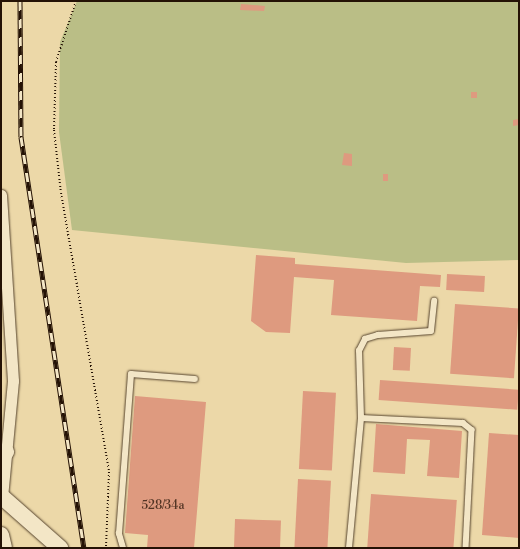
<!DOCTYPE html>
<style>
body{margin:0}
#map{position:relative;width:520px;height:549px;overflow:hidden;background:#ecd8a8;font-family:"Libre Bodoni",serif}
div>[style]{position:absolute}
[style*='--x']{left:calc(var(--x)*1px);top:calc(var(--y)*1px);width:calc(var(--w)*1px);rotate:calc(var(--a)*1deg)}
.green>*{inset:0;background:#babe86}
.building>*{inset:0;background:#de9a7f;transform-origin:0 0}
.path>*{height:2px;margin-top:-1px;transform-origin:0;background:repeating-linear-gradient(90deg,#241205 0 1px,transparent 0 3.5px)}
.roads{filter:drop-shadow(0 0 1px #56442e) drop-shadow(0 0 1px #56442e)}
.lane>*{height:5.5px;margin:-2.75px;padding:0 2.75px;transform-origin:2.75px;border-radius:2.75px;background:#f3e6c6}
.street>*{height:11px;margin:-5.5px;padding:0 5.5px;transform-origin:5.5px;border-radius:5.5px;background:#f3e6c6}
.secondary>*{height:16px;margin:-8px;padding:0 8px;transform-origin:8px;border-radius:8px;background:#f3e6c6}
.rail>*{height:5px;margin-top:-2.5px;transform-origin:0;background:repeating-linear-gradient(90deg,#f3e6c6 0 9px,#241205 0 18px);box-sizing:border-box;border-block:1px solid #241205}
span{translate:-50% -50%;white-space:nowrap;text-align:center;line-height:1.15;-webkit-text-stroke:4px #f3e6c6;paint-order:stroke}
.number-label{font-size:12px;color:#523424}
.number-label span{-webkit-text-stroke-width:0}
.frame{position:absolute;inset:0;border:2px solid #241205;pointer-events:none}
</style>
<div id="map">
<div class="green">
<i style="clip-path:polygon(77px 1px,519px 1px,519px 260px,406px 263px,72px 230px,59px 132px,60px 42px)"></i>
</div>
<div class="building">
<i style="clip-path:polygon(241px 4px,265px 6px,264px 11px,240px 10px)"></i>
<i style="left:471px;top:92px;width:6px;height:6px"></i>
<i style="clip-path:polygon(519px 119px,519px 125px,513px 126px,513px 120px)"></i>
<i style="clip-path:polygon(344px 153px,352px 154px,352px 166px,342px 165px)"></i>
<i style="left:383px;top:174px;width:5px;height:7px"></i>
<i style="clip-path:polygon(256px 255px,295px 258px,295px 264px,441px 275px,440px 287px,420px 286px,417px 321px,331px 315px,334px 280px,294px 277px,290px 333px,266px 332px,251px 321px)"></i>
<i style="left:447px;top:274px;width:38px;height:16px;rotate:3deg"></i>
<i style="left:455px;top:304px;width:64px;height:70px;rotate:4deg"></i>
<i style="left:394px;top:347px;width:17px;height:23px;rotate:3deg"></i>
<i style="left:380px;top:380px;width:139px;height:20px;rotate:4deg"></i>
<i style="left:303px;top:391px;width:33px;height:78px;rotate:3deg"></i>
<i style="clip-path:polygon(135px 396px,206px 402px,194px 548px,147px 548px,148px 535px,125px 533px)"></i>
<i style="clip-path:polygon(376px 424px,462px 431px,459px 478px,427px 476px,430px 440px,407px 439px,405px 474px,373px 472px)"></i>
<i style="clip-path:polygon(489px 433px,519px 435px,519px 538px,482px 535px)"></i>
<i style="left:298px;top:479px;width:33px;height:69px;rotate:3deg"></i>
<i style="left:371px;top:494px;width:86px;height:54px;rotate:4deg"></i>
<i style="left:235px;top:519px;width:46px;height:29px;rotate:2deg"></i>
</div>
<div class="path">
<i style="--x:76;--y:1;--w:64;--a:108.2"></i>
<i style="--x:56;--y:62;--w:68;--a:91.7"></i>
<i style="--x:54;--y:130;--w:63;--a:83.7"></i>
<i style="--x:61;--y:193;--w:283;--a:80.2"></i>
<i style="--x:109;--y:472;--w:76;--a:92.3"></i>
</div>
<div class="roads">
<div class="lane">
<i style="--x:361;--y:418;--w:102;--a:2.8"></i>
<i style="--x:463;--y:423;--w:11;--a:38"></i>
<i style="--x:472;--y:430;--w:118;--a:92.9"></i>
<i style="--x:123;--y:548;--w:15;--a:-106"></i>
<i style="--x:119;--y:534;--w:160;--a:-85.7"></i>
<i style="--x:131;--y:374;--w:64;--a:4.5"></i>
<i style="--x:349;--y:548;--w:131;--a:-84.7"></i>
<i style="--x:361;--y:418;--w:67;--a:-91.7"></i>
<i style="--x:359;--y:351;--w:13;--a:-63"></i>
<i style="--x:365;--y:339;--w:14;--a:-17"></i>
<i style="--x:378;--y:335;--w:53;--a:-4.3"></i>
<i style="--x:431;--y:331;--w:30;--a:-84"></i>
</div>
<div class="street">
<i style="--x:1;--y:195;--w:186;--a:86.3"></i>
<i style="--x:13;--y:381;--w:117;--a:95.4"></i>
</div>
<div class="secondary">
<i style="--x:1;--y:458;--w:8;--a:-50"></i>
<i style="--x:1;--y:496;--w:79;--a:41.4"></i>
<i style="--x:1;--y:535;--w:13;--a:77"></i>
</div>
</div>
<div class="rail">
<i style="--x:20;--y:1;--w:136;--a:89.6"></i>
<i style="--x:21;--y:137;--w:416;--a:81.3"></i>
</div>
<div class="number-label">
<span style="left:163px;top:506px">528/34a</span>
</div>
<div class="frame"></div>
</div>
